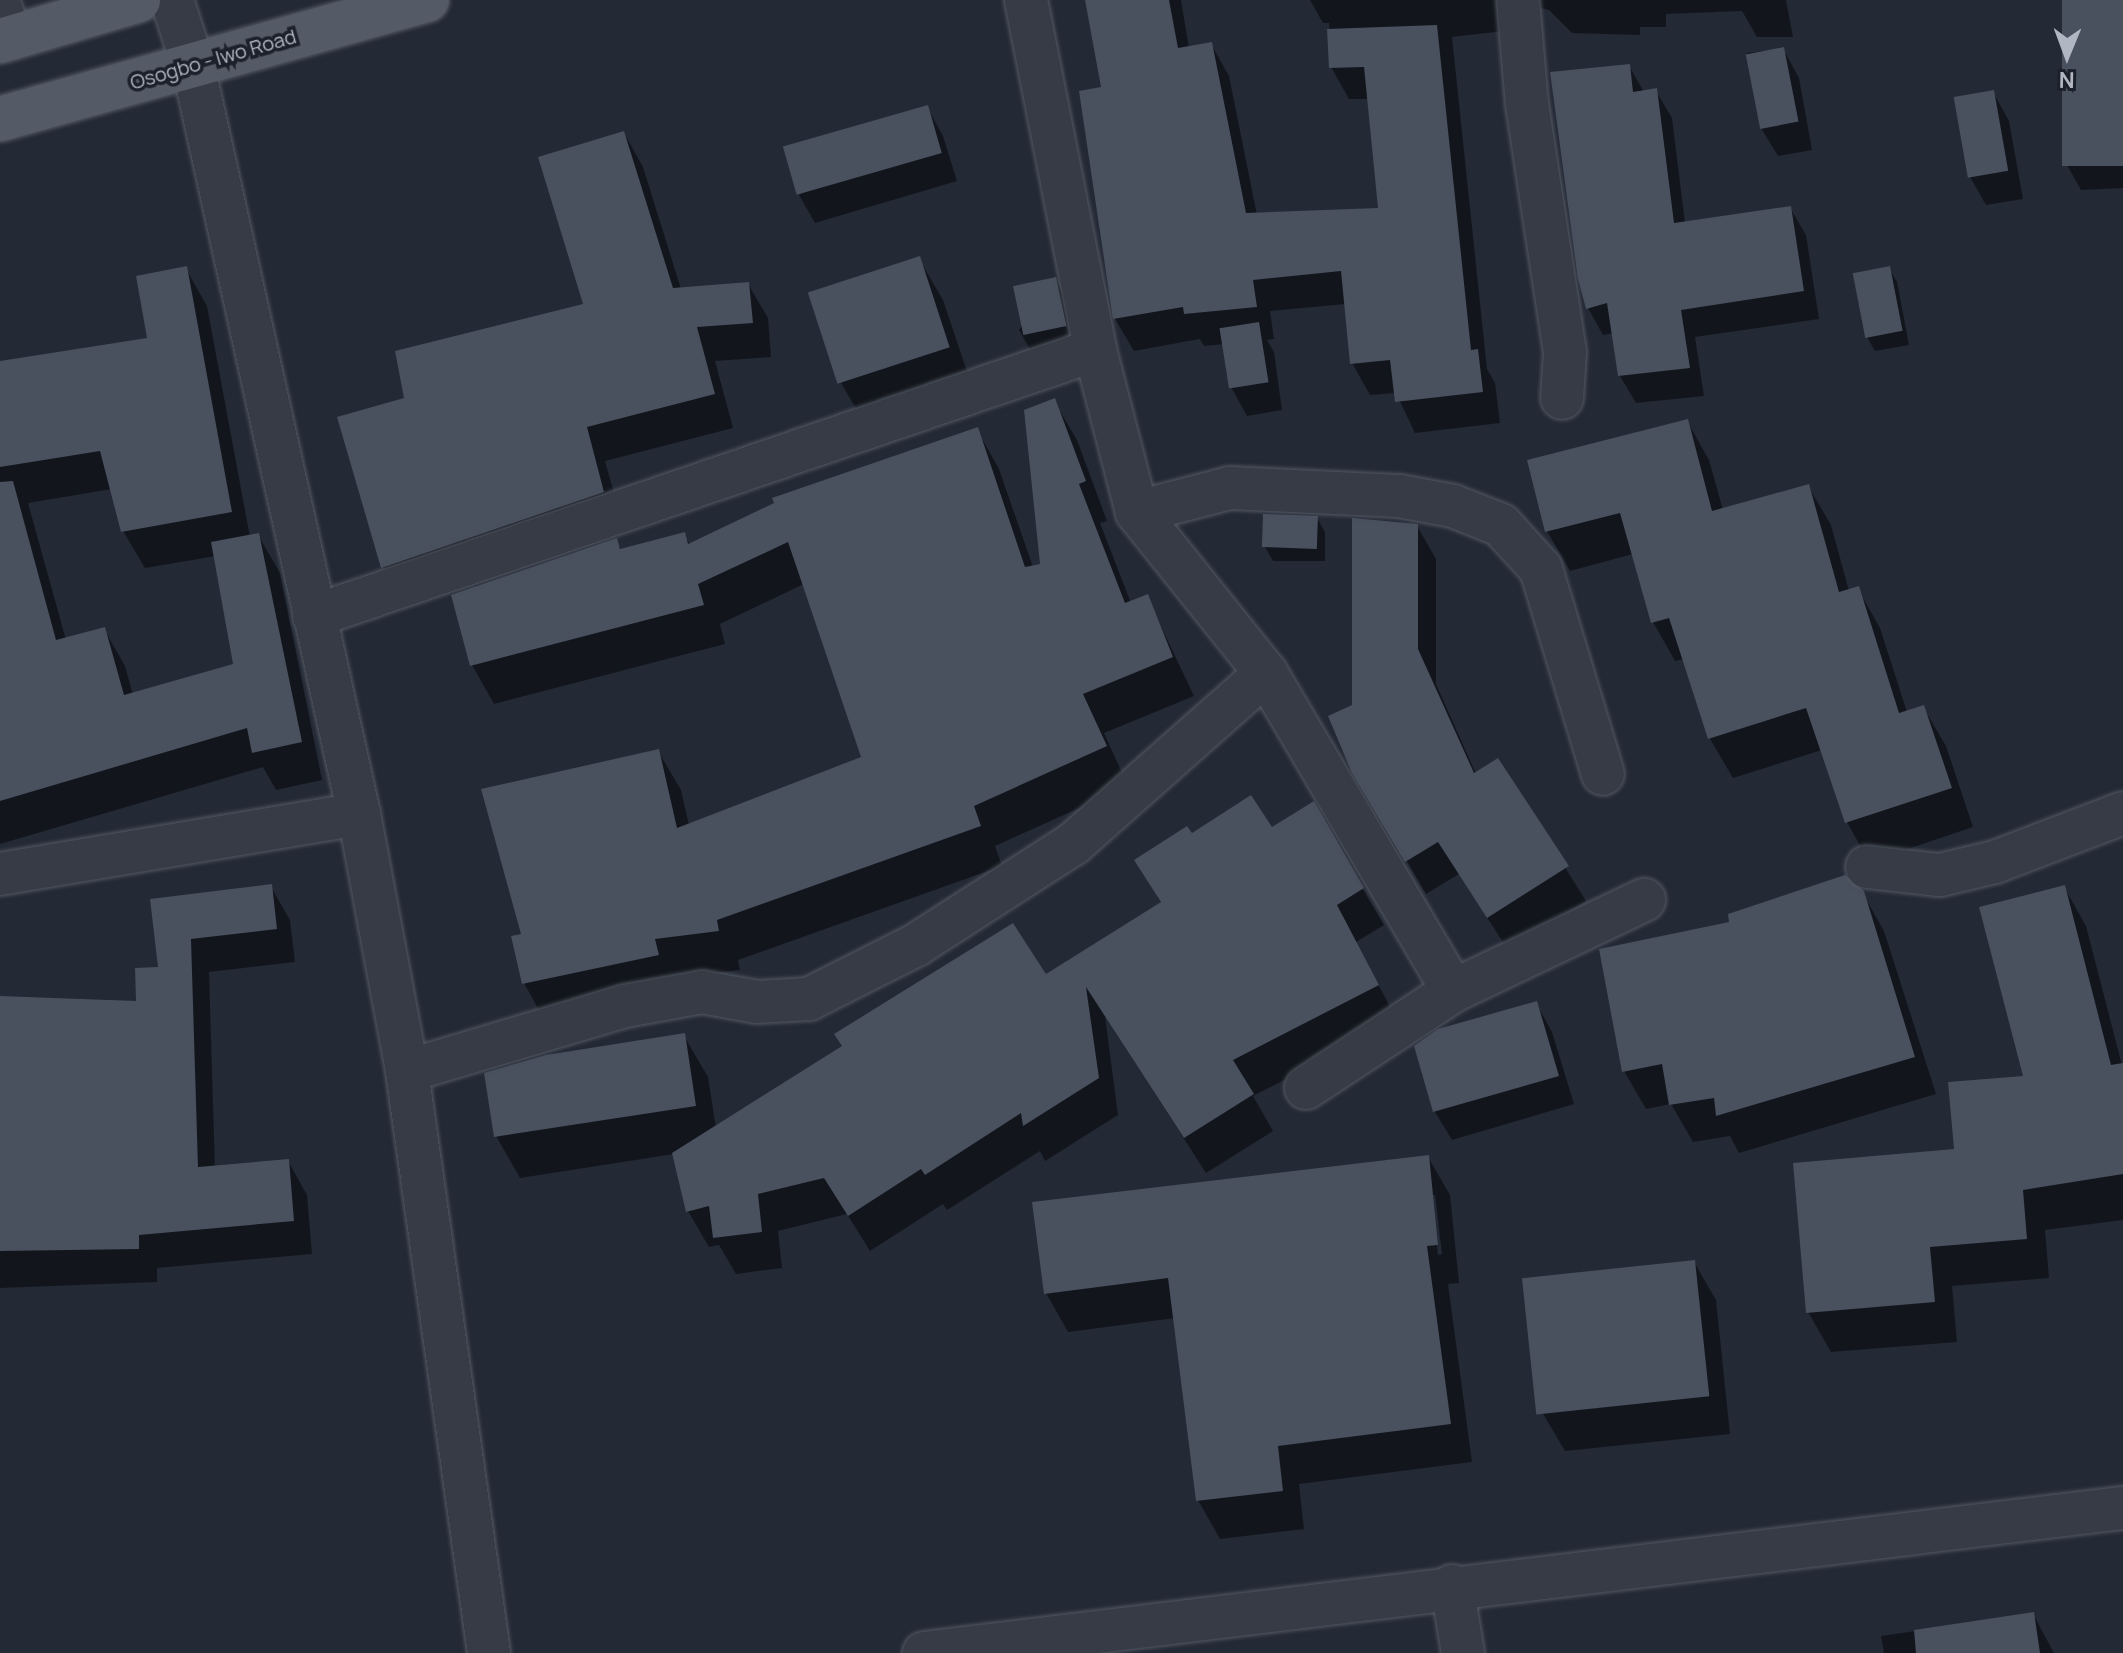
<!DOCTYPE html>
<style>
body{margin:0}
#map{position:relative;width:2123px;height:1653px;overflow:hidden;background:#232935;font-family:Manrope,sans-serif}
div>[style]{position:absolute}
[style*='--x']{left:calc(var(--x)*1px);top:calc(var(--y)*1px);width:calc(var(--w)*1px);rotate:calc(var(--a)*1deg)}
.shadow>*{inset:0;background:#0007}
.building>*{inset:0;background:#49505e;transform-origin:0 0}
.roads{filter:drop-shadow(0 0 2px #535963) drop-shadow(0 0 2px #535963)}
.street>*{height:42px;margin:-21px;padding:0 21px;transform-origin:21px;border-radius:21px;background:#363b46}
.primary>*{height:44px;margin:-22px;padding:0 22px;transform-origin:22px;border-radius:22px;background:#545a66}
span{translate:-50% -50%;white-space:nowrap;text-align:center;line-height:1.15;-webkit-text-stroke:7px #1b202a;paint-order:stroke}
.street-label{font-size:20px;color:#b0b6c2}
.north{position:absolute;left:2027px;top:16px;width:80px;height:80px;-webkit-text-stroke:6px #1b202a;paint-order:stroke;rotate:181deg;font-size:22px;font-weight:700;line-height:32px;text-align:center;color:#b0b6c2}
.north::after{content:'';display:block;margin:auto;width:28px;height:36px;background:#b0b6c2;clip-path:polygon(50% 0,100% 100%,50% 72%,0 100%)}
</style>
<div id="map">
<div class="shadow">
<i style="clip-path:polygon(1087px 0,1181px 0,1189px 48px,1211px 44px,1229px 76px,1257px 215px,1380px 210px,1369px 99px,1349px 99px,1331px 67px,1329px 23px,1323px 23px,1310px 0,1786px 0,1793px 37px,1757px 37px,1742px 11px,1666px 14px,1666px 27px,1640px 27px,1640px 35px,1572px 33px,1549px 10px,1536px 7px,1513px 30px,1452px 37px,1487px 369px,1495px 383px,1500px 423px,1415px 433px,1396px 393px,1370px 395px,1352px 363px,1346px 304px,1270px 311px,1274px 339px,1267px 340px,1274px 352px,1282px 410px,1247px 416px,1231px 387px,1224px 344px,1204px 346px,1200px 339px,1134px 351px,1115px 319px,1082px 92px,1103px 89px)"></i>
<i style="clip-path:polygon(2064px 0,2123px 0,2123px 188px,2081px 190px,2067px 165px)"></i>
<i style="clip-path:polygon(1783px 49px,1799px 78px,1812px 150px,1778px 156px,1761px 128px,1747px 53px)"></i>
<i style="clip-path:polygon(1629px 66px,1644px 92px,1656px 91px,1672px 118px,1685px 223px,1790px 208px,1806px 235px,1819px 319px,1695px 337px,1704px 396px,1636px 403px,1620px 376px,1614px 333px,1603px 335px,1588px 308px)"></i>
<i style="clip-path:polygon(1993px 92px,2009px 121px,2023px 199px,1986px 205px,1970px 177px)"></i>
<i style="clip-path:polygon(927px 107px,943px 136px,957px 181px,815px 223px,799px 195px)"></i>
<i style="clip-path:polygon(624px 133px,643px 167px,681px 289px,748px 284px,768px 318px,771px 357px,715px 361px,733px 428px,605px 461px,623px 526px,403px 601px,383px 567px,406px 400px,586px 305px)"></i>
<i style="clip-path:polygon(919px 259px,943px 300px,973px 389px,865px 424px,841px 383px)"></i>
<i style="clip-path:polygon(1889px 268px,1897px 282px,1909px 345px,1875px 351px,1867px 337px)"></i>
<i style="clip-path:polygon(evenodd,186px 269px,207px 306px,250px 537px,258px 535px,280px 573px,322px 780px,276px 790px,263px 767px,0 844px,0 363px,150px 339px,186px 269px,112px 489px,123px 531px,145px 568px,216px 556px,235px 665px,133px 695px,125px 666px,104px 629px,66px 640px,28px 503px,112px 489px)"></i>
<i style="clip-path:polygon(1055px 279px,1071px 308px,1081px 354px,1035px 358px,1019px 330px)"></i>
<i style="clip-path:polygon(1054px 401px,1077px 440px,1107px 521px,1100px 523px,1131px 603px,1147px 597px,1194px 696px,1104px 733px,1128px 786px,995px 846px,1002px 866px,738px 960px,740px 970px,676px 978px,546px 1023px,524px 983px,524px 935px,658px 751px,681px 790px,689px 825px,864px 758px,804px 584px,720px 624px,725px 644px,494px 704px,472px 665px,616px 541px,622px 551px,684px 535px,690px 545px,977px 430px,999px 469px,1033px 567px,1042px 566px)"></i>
<i style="clip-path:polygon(1687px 421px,1709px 460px,1723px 510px,1808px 486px,1831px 525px,1849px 591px,1858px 589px,1880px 628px,1907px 712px,1923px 707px,1946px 746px,1973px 827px,1869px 862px,1847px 822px,1822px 750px,1733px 778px,1710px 739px,1684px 659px,1675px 661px,1653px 622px,1633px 554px,1570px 571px,1547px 531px)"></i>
<i style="clip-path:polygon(1317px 518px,1325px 532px,1325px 561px,1273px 561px,1265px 547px)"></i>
<i style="clip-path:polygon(1417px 526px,1436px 559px,1436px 684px,1476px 774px,1498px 760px,1586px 901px,1508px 950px,1459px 874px,1426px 894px,1354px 772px,1354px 706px)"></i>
<i style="clip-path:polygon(1313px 804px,1384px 925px,1356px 942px,1398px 1022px,1253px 1096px,1273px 1131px,1206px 1173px,1105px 1016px,1118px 1115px,1045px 1161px,1040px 1151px,947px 1210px,943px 1204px,870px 1251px,847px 1214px,778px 1231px,782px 1268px,736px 1274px,719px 1245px,709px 1247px,688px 1211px,674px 1154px,520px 1178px,496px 1136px,684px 1036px,708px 1077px,716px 1128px,1045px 977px,1162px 904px,1137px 861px,1191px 836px,1272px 830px)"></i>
<i style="clip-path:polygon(271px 887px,290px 920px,295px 962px,209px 972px,215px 1168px,288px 1161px,307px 1195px,312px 1254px,157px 1268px,157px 1282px,0 1288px,0 998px,138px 1003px,161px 969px,152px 901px)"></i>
<i style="clip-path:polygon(2064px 887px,2086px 926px,2123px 1069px,2123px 1220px,2045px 1230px,2049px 1278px,1952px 1286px,1957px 1342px,1831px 1352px,1808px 1312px,1956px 1151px,2049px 1125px)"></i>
<i style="clip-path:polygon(1862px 892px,1884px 931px,1936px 1094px,1739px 1153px,1730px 1136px,1693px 1142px,1671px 1104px,1646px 1109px,1624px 1071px,1732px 923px)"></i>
<i style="clip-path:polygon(1536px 1003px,1552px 1032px,1574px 1104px,1452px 1140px,1435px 1112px,1416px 1047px)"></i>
<i style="clip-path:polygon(evenodd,1428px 1157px,1450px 1195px,1459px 1283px,1448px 1284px,1472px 1462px,1299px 1484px,1304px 1529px,1220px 1539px,1198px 1500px,1175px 1318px,1068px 1332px,1046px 1293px,1428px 1157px,1431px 1195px,1435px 1195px,1442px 1254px,1438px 1255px,1431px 1195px)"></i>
<i style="clip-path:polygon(1694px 1262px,1716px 1300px,1730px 1434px,1565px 1451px,1542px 1412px)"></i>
<i style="clip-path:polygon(2033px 1614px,2054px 1653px,1884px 1653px,1881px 1636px)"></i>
</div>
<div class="building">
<i style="clip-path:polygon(1085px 0,1169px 0,1178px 48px,1212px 42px,1246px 213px,1378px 208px,1364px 67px,1329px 68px,1327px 29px,1437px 25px,1471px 350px,1478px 349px,1483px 392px,1395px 402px,1390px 360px,1350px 364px,1341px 271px,1253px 280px,1257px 307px,1184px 314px,1183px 307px,1113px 319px,1079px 91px,1101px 87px)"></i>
<i style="left:2062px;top:0;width:61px;height:166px"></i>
<i style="left:1784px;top:47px;width:76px;height:39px;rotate:79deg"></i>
<i style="clip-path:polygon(1630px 64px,1633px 92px,1657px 88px,1674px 223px,1791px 206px,1804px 291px,1681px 310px,1690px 368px,1618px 376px,1607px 303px,1586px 309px,1578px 279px,1550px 72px)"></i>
<i style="left:1994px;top:90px;width:82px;height:41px;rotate:80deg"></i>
<i style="left:928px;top:105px;width:50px;height:151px;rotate:74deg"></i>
<i style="clip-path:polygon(624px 131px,673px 288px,749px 282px,753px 323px,697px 327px,715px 394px,587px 427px,604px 492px,381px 568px,337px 417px,404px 398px,395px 351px,583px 304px,538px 157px)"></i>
<i style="left:920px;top:256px;width:96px;height:118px;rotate:72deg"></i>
<i style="clip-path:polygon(187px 266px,232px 512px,121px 532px,100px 451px,0 467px,0 361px,147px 338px,136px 276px)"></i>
<i style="left:1890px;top:266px;width:66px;height:38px;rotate:79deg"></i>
<i style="left:1056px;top:277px;width:50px;height:44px;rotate:78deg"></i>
<i style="left:1259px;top:322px;width:61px;height:40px;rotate:81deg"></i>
<i style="clip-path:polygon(1055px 398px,1086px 481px,1079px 484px,1125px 603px,1148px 594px,1173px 657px,1083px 694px,1107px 746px,974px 806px,981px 826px,717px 920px,719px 931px,655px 939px,659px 955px,522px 984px,511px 936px,521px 934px,481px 789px,659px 749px,677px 828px,861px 757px,788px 542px,698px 584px,704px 605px,470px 666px,451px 595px,617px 538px,620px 549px,685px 532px,688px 544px,774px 503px,772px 498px,978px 427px,1025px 567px,1040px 564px,1024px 410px)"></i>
<i style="clip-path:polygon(1688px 419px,1712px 511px,1809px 484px,1839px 592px,1859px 586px,1899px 713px,1924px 705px,1952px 788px,1845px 823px,1806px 708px,1708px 739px,1669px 618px,1651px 623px,1620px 513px,1545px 532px,1527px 460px)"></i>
<i style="clip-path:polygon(13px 481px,56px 640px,105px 627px,124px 695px,233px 664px,211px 542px,259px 533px,302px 742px,252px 753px,247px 728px,0 801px,0 482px)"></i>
<i style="left:1263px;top:514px;width:55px;height:33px;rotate:2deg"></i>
<i style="clip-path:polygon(1352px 518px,1418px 524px,1418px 649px,1474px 773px,1498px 758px,1569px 866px,1487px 918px,1438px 842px,1405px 862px,1352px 773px,1328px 716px,1352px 705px)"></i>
<i style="clip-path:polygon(1251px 795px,1272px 827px,1314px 801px,1364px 888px,1337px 905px,1379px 985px,1233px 1060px,1254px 1094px,1184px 1138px,1086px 987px,1099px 1078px,1023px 1126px,1021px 1113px,925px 1175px,921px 1169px,848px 1216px,824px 1178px,758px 1194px,762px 1232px,713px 1238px,709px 1206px,686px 1212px,672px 1153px,842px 1046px,834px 1034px,1013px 923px,1046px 974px,1161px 902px,1134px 860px,1187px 826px,1192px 833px)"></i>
<i style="clip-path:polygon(1845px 875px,1864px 891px,1915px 1057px,1716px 1116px,1714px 1098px,1669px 1105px,1662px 1064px,1622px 1072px,1599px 949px,1729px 922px,1728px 914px)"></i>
<i style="clip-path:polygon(272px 884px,277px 929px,191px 939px,198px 1167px,289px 1159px,294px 1221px,139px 1235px,139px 1249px,0 1251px,0 996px,136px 1001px,135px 968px,158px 967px,150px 899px)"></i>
<i style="clip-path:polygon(2065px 885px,2111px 1065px,2123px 1063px,2123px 1174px,2023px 1190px,2027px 1239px,1930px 1247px,1935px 1302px,1806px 1313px,1793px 1163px,1954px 1149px,1948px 1082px,2023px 1076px,1979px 907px)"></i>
<i style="clip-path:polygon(1537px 1001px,1559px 1076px,1433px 1112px,1414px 1046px,1438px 1029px)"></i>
<i style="clip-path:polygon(685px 1033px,696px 1106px,494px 1137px,484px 1073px,546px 1055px)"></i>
<i style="clip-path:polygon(1429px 1155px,1438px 1245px,1427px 1246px,1451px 1424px,1278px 1446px,1283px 1491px,1196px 1501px,1168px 1278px,1044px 1294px,1032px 1202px)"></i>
<i style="left:1695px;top:1260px;width:137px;height:174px;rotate:84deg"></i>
<i style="clip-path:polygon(2034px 1612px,2040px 1653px,1916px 1653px,1914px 1630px)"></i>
</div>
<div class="roads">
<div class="street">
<i style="--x:172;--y:0;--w:68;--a:72.1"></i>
<i style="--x:193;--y:65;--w:767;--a:77.5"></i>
<i style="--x:359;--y:814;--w:261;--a:79.4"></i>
<i style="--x:407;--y:1071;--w:588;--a:81.98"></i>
<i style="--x:1026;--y:0;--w:357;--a:78.8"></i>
<i style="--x:1095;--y:350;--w:167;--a:75.5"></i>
<i style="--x:1137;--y:512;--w:206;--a:51.3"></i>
<i style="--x:1266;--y:673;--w:369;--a:59.5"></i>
<i style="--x:1518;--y:0;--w:104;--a:85.1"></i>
<i style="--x:1527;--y:104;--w:251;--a:81.3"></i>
<i style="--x:1565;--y:352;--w:46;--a:93.7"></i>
<i style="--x:0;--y:6;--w:34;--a:71"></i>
<i style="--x:1137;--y:512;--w:96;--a:-14.5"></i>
<i style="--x:1230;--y:488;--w:169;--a:2.7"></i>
<i style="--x:1399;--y:496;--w:55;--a:10.5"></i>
<i style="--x:1453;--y:506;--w:52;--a:21.6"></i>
<i style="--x:1501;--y:525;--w:59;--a:47.7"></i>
<i style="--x:1541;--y:569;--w:214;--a:73.2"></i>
<i style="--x:314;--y:616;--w:825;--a:-18.81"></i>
<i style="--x:1867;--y:867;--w:73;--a:6.3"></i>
<i style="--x:1940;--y:875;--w:57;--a:-13.3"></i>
<i style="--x:1995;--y:862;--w:137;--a:-20.9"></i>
<i style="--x:0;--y:874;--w:364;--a:-9.5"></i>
<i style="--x:407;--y:1071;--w:227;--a:-16.6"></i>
<i style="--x:625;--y:1006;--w:78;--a:-10.3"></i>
<i style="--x:702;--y:992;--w:56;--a:10.3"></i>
<i style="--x:757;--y:1002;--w:52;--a:-3.3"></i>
<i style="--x:809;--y:999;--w:120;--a:-26.8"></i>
<i style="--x:916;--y:945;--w:187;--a:-32.8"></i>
<i style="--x:1073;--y:844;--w:258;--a:-41.5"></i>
<i style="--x:1306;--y:1088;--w:176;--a:-33.4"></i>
<i style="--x:1453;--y:991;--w:212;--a:-25.5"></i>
<i style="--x:1452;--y:1586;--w:68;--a:80.7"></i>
<i style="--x:924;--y:1653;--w:1208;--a:-6.9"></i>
</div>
<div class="primary">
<i style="--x:0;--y:41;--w:144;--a:-16.5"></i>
<i style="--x:0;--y:119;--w:443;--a:-15.6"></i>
</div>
</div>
<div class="street-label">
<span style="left:213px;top:59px;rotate:-16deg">Osogbo - Iwo Road</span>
</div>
<div class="north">N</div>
</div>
